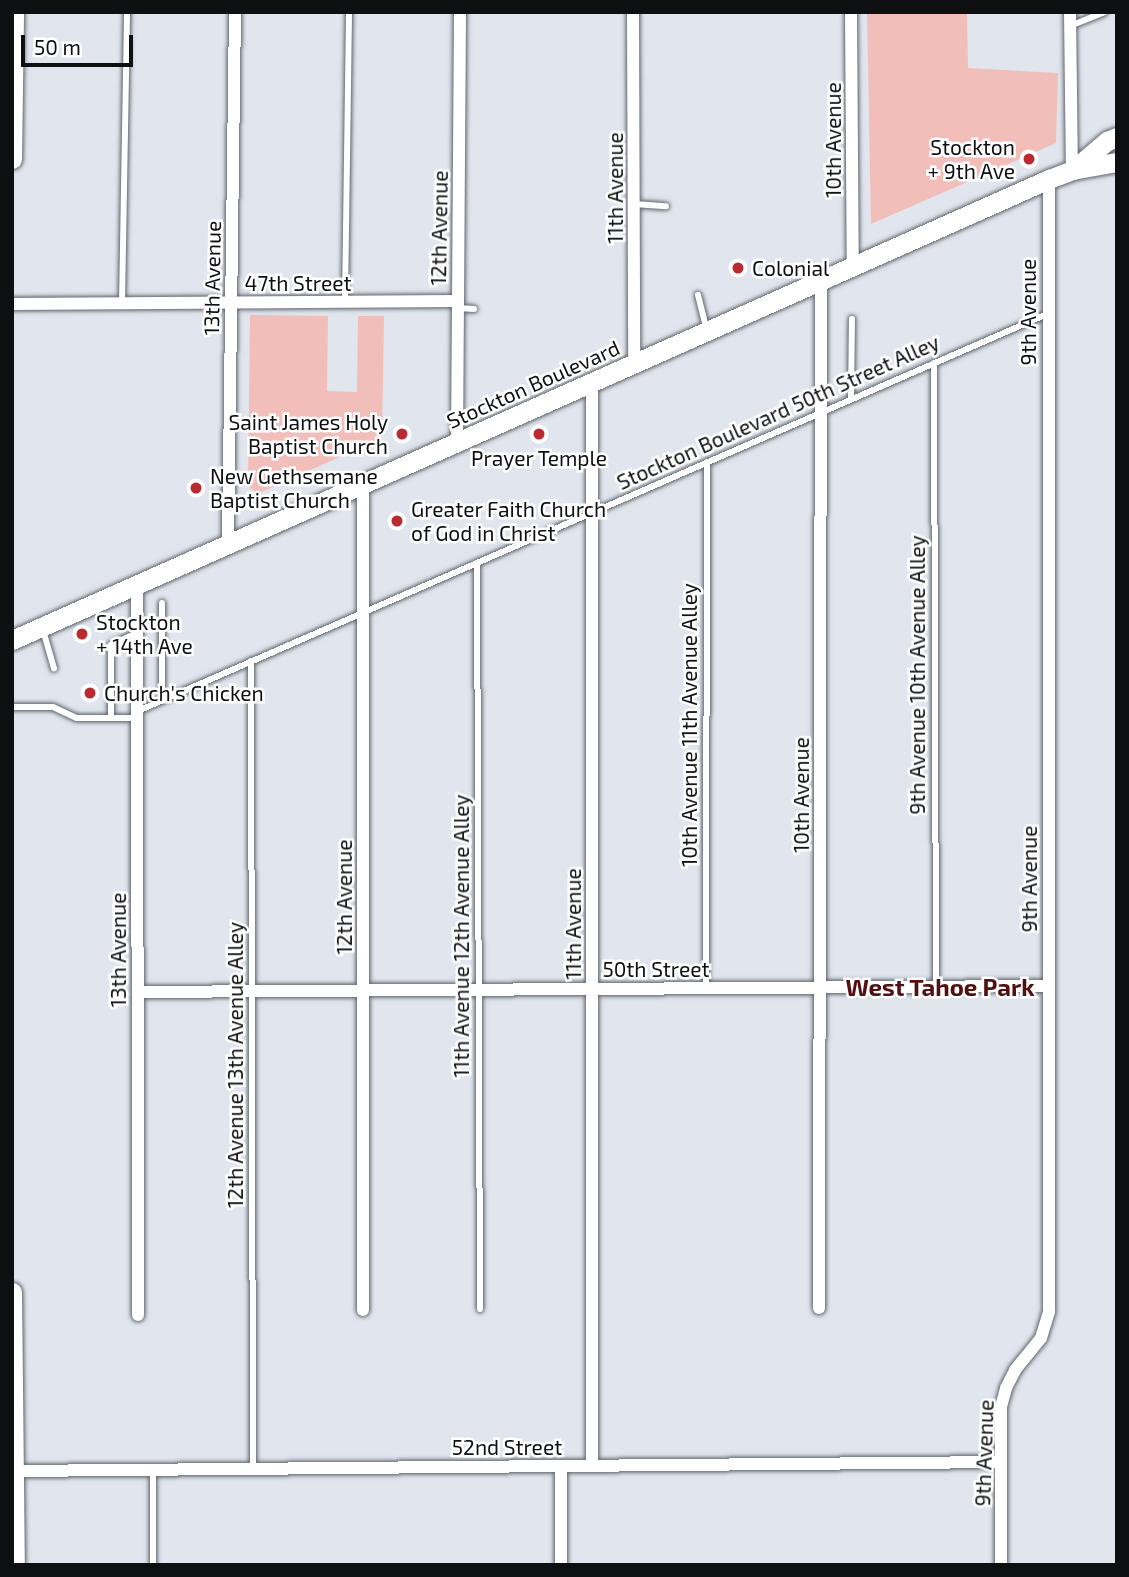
<!DOCTYPE html>
<style>
body{margin:0}
#map{position:relative;width:1129px;height:1577px;overflow:hidden;background:#e1e6ee;font-family:"Exo 2",sans-serif}
div>[style]{position:absolute}
[style*='--x']{left:calc(var(--x)*1px);top:calc(var(--y)*1px);width:calc(var(--w)*1px);rotate:calc(var(--a)*1deg)}
.green>*{inset:0;background:#f1beba}
.roads{filter:drop-shadow(0 0 2px #60656c) drop-shadow(0 0 2px #60656c)}
.lane>*{height:6px;margin:-3px;padding:0 3px;transform-origin:3px;border-radius:3px;background:#fff}
.street>*{height:12px;margin:-6px;padding:0 6px;transform-origin:6px;border-radius:6px;background:#fff}
.secondary>*{height:19px;margin:-9.5px;padding:0 9.5px;transform-origin:9.5px;border-radius:9.5px;background:#fff}
.dots>*{width:19px;height:19px;translate:-50% -50%;box-sizing:border-box;border:4px solid #fff;border-radius:50%}
span{translate:-50% -50%;white-space:nowrap;text-align:center;line-height:1.15;-webkit-text-stroke:5px #fff;paint-order:stroke}
.street-label{font-size:21px;color:#0d0f11}
.poi-label{font-size:21px;color:#0d0f11}
.right{translate:-100% -50%;text-align:right}
.left{translate:0 -50%;text-align:left}
.quarter-label{font-size:24px;color:#540f11;font-weight:700}
.frame{position:absolute;inset:0;border:14px solid #0d0f11;pointer-events:none}
.scale{position:absolute;left:21px;top:35px;width:112px;height:32px;box-sizing:border-box;border:4px solid #0d0f11;border-top:0;padding-left:9px;font-size:21px;line-height:24px;white-space:nowrap;color:#0d0f11;-webkit-text-stroke:5px #fff;paint-order:stroke}
</style>
<div id="map">
<div class="green">
<i style="clip-path:polygon(867px 12px,967px 12px,968px 68px,1058px 73px,1056px 143px,871px 224px)"></i>
<i style="clip-path:polygon(250px 315px,328px 316px,327px 391px,357px 392px,358px 316px,384px 316px,382px 438px,257px 494px,248px 486px)"></i>
</div>
<div class="roads">
<div class="lane">
<i style="--x:1070;--y:26;--w:37;--a:-22"></i>
<i style="--x:634;--y:204;--w:32;--a:4"></i>
<i style="--x:698;--y:295;--w:32;--a:76"></i>
<i style="--x:345;--y:301;--w:289;--a:-89.2"></i>
<i style="--x:122;--y:303;--w:291;--a:-89"></i>
<i style="--x:458;--y:308;--w:16;--a:4"></i>
<i style="--x:934;--y:363;--w:624;--a:89.82"></i>
<i style="--x:851;--y:399;--w:80;--a:-89.3"></i>
<i style="--x:477;--y:563;--w:746;--a:89.77"></i>
<i style="--x:162;--y:603;--w:97;--a:90"></i>
<i style="--x:43;--y:630;--w:40;--a:74"></i>
<i style="--x:251;--y:661;--w:808;--a:89.86"></i>
<i style="--x:12;--y:707;--w:41;--a:0"></i>
<i style="--x:53;--y:707;--w:26;--a:25"></i>
<i style="--x:77;--y:718;--w:60;--a:0"></i>
<i style="--x:138;--y:711;--w:992;--a:-23.59"></i>
<i style="--x:111;--y:718;--w:73;--a:-90"></i>
<i style="--x:111;--y:645;--w:29;--a:-25"></i>
<i style="--x:706;--y:988;--w:526;--a:-89.89"></i>
<i style="--x:153;--y:1469;--w:96;--a:90"></i>
</div>
<div class="street">
<i style="--x:633;--y:12;--w:352;--a:89.8"></i>
<i style="--x:851;--y:12;--w:255;--a:89.6"></i>
<i style="--x:1070;--y:12;--w:158;--a:89.3"></i>
<i style="--x:12;--y:304;--w:445;--a:-0.4"></i>
<i style="--x:592;--y:383;--w:1083;--a:90"></i>
<i style="--x:457;--y:443;--w:431;--a:-89.6"></i>
<i style="--x:363;--y:484;--w:826;--a:90"></i>
<i style="--x:228;--y:544;--w:532;--a:-89.25"></i>
<i style="--x:137;--y:585;--w:730;--a:89.92"></i>
<i style="--x:138;--y:992;--w:911;--a:-0.38"></i>
<i style="--x:819;--y:1308;--w:1027;--a:-89.89"></i>
<i style="--x:561;--y:1466;--w:99;--a:90"></i>
<i style="--x:14;--y:1471;--w:987;--a:-0.52"></i>
<i style="--x:1001;--y:1565;--w:158;--a:-90"></i>
<i style="--x:1001;--y:1407;--w:20;--a:-75"></i>
<i style="--x:1006;--y:1388;--w:20;--a:-63"></i>
<i style="--x:1015;--y:1370;--w:41;--a:-50.9"></i>
<i style="--x:1041;--y:1338;--w:28;--a:-73"></i>
<i style="--x:1049;--y:1311;--w:1132;--a:-90"></i>
</div>
<div class="secondary">
<i style="--x:12;--y:159;--w:147;--a:-89.2"></i>
<i style="--x:1073;--y:170;--w:45;--a:-40.5"></i>
<i style="--x:1107;--y:141;--w:11;--a:-22"></i>
<i style="--x:12;--y:640;--w:1135;--a:-23.97"></i>
<i style="--x:1049;--y:179;--w:25;--a:-21"></i>
<i style="--x:1072;--y:170;--w:46;--a:-10.1"></i>
<i style="--x:12;--y:1292;--w:273;--a:89.4"></i>
</div>
</div>
<div class="dots">
<i style="left:1029px;top:159px;background:#ba2a31"></i>
<i style="left:738px;top:268px;background:#ba2a31"></i>
<i style="left:402px;top:434px;background:#ba2a31"></i>
<i style="left:539px;top:434px;background:#ba2a31"></i>
<i style="left:196px;top:488px;background:#ba2a31"></i>
<i style="left:397px;top:521px;background:#ba2a31"></i>
<i style="left:82px;top:634px;background:#ba2a31"></i>
<i style="left:90px;top:693px;background:#ba2a31"></i>
</div>
<div class="street-label">
<span style="left:833px;top:140px;rotate:-90deg">10th Avenue</span>
<span style="left:615px;top:188px;rotate:-90deg">11th Avenue</span>
<span style="left:439px;top:228px;rotate:-89deg">12th Avenue</span>
<span style="left:212px;top:278px;rotate:-89deg">13th Avenue</span>
<span style="left:298px;top:283px">47th Street</span>
<span style="left:1028px;top:312px;rotate:-90deg">9th Avenue</span>
<span style="left:533px;top:384px;rotate:-24deg">Stockton Boulevard</span>
<span style="left:778px;top:412px;rotate:-24deg">Stockton Boulevard 50th Street Alley</span>
<span style="left:917px;top:675px;rotate:-90deg">9th Avenue 10th Avenue Alley</span>
<span style="left:689px;top:725px;rotate:-90deg">10th Avenue 11th Avenue Alley</span>
<span style="left:801px;top:795px;rotate:-90deg">10th Avenue</span>
<span style="left:1029px;top:879px;rotate:-90deg">9th Avenue</span>
<span style="left:344px;top:897px;rotate:-90deg">12th Avenue</span>
<span style="left:573px;top:924px;rotate:-90deg">11th Avenue</span>
<span style="left:461px;top:936px;rotate:-90deg">11th Avenue 12th Avenue Alley</span>
<span style="left:118px;top:950px;rotate:-90deg">13th Avenue</span>
<span style="left:656px;top:969px">50th Street</span>
<span style="left:235px;top:1065px;rotate:-90deg">12th Avenue 13th Avenue Alley</span>
<span style="left:507px;top:1447px">52nd Street</span>
<span style="left:984px;top:1453px;rotate:-88deg">9th Avenue</span>
</div>
<div class="poi-label">
<span class="right" style="left:1015px;top:159px">Stockton<br>+ 9th Ave</span>
<span class="left" style="left:752px;top:268px">Colonial</span>
<span class="right" style="left:388px;top:434px">Saint James Holy<br>Baptist Church</span>
<span style="left:539px;top:458px">Prayer Temple</span>
<span class="left" style="left:210px;top:488px">New Gethsemane<br>Baptist Church</span>
<span class="left" style="left:411px;top:521px">Greater Faith Church<br>of God in Christ</span>
<span class="left" style="left:96px;top:634px">Stockton<br>+ 14th Ave</span>
<span class="left" style="left:104px;top:693px">Church's Chicken</span>
</div>
<div class="quarter-label">
<span style="left:940px;top:987px">West Tahoe Park</span>
</div>
<div class="frame"></div>
<div class="scale">50 m</div>
</div>
